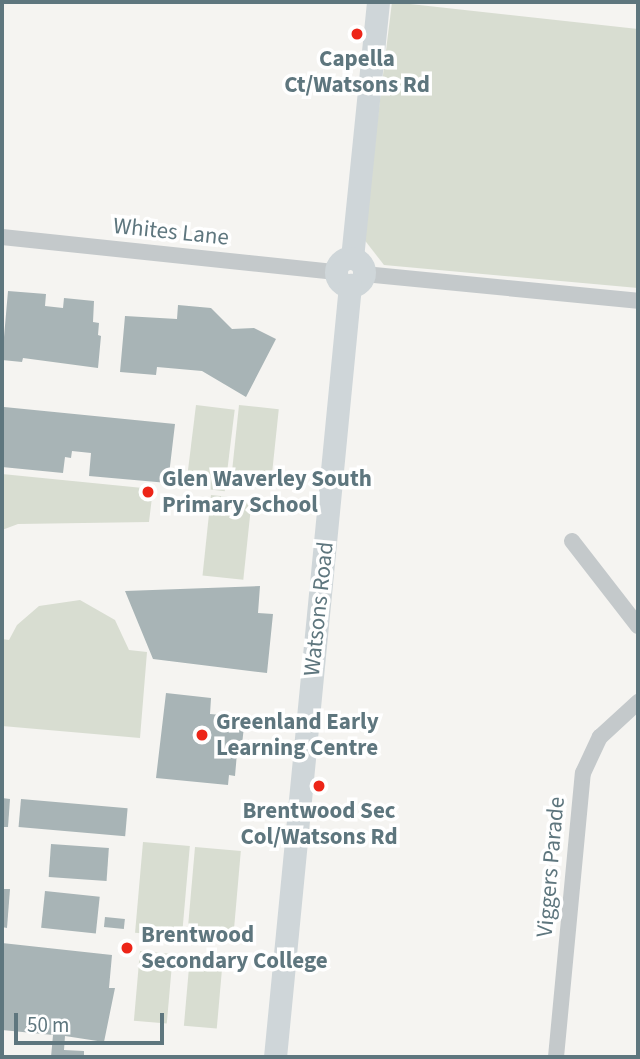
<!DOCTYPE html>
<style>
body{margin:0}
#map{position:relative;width:640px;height:1059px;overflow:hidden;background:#f5f4f1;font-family:"Source Sans 3",sans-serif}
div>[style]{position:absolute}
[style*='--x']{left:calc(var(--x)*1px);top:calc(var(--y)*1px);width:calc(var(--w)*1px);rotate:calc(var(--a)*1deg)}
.green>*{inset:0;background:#d8ddd1;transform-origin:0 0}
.building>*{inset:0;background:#a8b4b6;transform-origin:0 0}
.street>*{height:16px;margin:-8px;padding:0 8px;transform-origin:8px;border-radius:8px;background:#c4c9cb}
.secondary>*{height:23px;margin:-11.5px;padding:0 11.5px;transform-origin:11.5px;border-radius:11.5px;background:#cfd6d9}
.secondary>.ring{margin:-11.5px;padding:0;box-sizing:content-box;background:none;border:23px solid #cfd6d9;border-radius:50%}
.dots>*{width:19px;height:19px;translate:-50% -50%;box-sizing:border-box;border:4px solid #fff;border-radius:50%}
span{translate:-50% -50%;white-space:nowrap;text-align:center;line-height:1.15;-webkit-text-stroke:7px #fff;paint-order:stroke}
.poi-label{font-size:23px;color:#5e767e;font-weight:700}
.left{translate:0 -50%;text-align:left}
.street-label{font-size:23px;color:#5e767e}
.frame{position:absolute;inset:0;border:4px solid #5e767e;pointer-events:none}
.scale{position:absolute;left:14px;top:1013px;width:150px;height:32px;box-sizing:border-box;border:4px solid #5e767e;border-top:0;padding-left:9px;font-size:21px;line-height:24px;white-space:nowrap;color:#5e767e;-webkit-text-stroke:5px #fff;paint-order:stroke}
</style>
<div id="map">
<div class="green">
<i style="clip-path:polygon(392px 2px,638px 29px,638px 288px,384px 265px,363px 238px)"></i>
<i style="left:196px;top:405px;width:39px;height:82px;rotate:7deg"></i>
<i style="left:239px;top:405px;width:40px;height:80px;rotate:6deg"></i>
<i style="clip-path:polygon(2px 474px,153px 489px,149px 522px,18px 524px,2px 530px)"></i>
<i style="left:211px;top:495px;width:41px;height:81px;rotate:6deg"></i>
<i style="clip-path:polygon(80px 600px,115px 620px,129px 650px,147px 652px,140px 738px,2px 726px,2px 639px,9px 640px,17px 625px,39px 606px)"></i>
<i style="left:143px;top:842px;width:47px;height:91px;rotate:5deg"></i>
<i style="left:195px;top:847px;width:46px;height:91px;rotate:5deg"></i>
<i style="left:140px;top:951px;width:33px;height:70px;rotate:5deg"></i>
<i style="left:190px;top:956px;width:33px;height:70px;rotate:5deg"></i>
</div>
<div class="building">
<i style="clip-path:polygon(8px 291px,46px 294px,45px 306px,63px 308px,64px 298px,94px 301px,93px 322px,99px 323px,98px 335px,101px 336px,98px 368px,23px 358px,22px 362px,2px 360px)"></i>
<i style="clip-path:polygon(178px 305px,211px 308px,232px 329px,254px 328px,276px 339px,246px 397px,202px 371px,157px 367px,156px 375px,120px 372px,125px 316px,177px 319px)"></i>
<i style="clip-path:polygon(4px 407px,175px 424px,168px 483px,89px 476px,91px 453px,72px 451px,71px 458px,65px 457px,63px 473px,2px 467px)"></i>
<i style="clip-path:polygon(260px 586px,258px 613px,273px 614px,267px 673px,153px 659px,125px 591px)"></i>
<i style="clip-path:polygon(166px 693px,211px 698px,210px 714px,245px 717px,241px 754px,237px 753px,235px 776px,229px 775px,228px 785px,156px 778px)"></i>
<i style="clip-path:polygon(2px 798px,10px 799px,8px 827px,2px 827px)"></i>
<i style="left:21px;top:799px;width:107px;height:28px;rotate:5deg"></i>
<i style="left:51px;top:844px;width:58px;height:33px;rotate:4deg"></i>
<i style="clip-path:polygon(2px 889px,10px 889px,7px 928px,2px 927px)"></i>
<i style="left:45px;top:891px;width:55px;height:37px;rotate:6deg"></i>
<i style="left:105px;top:917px;width:20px;height:10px;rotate:6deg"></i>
<i style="clip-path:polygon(2px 943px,112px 955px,109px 988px,115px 988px,104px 1042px,65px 1036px,64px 1050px,84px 1051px,84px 1057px,51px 1057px,53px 1035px,2px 1030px)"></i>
</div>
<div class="street">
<i style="--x:2;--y:237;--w:336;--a:6"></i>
<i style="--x:364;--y:274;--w:275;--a:5.6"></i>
<i style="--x:572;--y:541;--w:108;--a:52.2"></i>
<i style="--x:556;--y:1057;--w:285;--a:-84.6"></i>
<i style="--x:583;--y:773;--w:40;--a:-65"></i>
<i style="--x:600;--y:737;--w:52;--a:-42.6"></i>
</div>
<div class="secondary">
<i style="--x:352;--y:258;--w:257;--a:-84.2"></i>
<i class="ring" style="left:336px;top:258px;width:5px;height:5px"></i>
<i style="--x:275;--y:1057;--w:776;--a:-84.45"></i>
</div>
<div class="dots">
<i style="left:357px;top:34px;background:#ed2518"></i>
<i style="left:148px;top:492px;background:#ed2518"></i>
<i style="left:202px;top:735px;background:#ed2518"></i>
<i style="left:319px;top:786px;background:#ed2518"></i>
<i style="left:127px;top:948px;background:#ed2518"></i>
</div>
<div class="poi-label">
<span style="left:357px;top:72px">Capella<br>Ct/Watsons Rd</span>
<span class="left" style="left:162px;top:492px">Glen Waverley South<br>Primary School</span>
<span class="left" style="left:216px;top:735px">Greenland Early<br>Learning Centre</span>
<span style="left:319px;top:824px">Brentwood Sec<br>Col/Watsons Rd</span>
<span class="left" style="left:141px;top:948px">Brentwood<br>Secondary College</span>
</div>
<div class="street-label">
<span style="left:171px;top:232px;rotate:6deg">Whites Lane</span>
<span style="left:319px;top:609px;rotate:-84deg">Watsons Road</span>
<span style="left:551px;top:867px;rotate:-85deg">Viggers Parade</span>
</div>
<div class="frame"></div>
<div class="scale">50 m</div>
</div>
